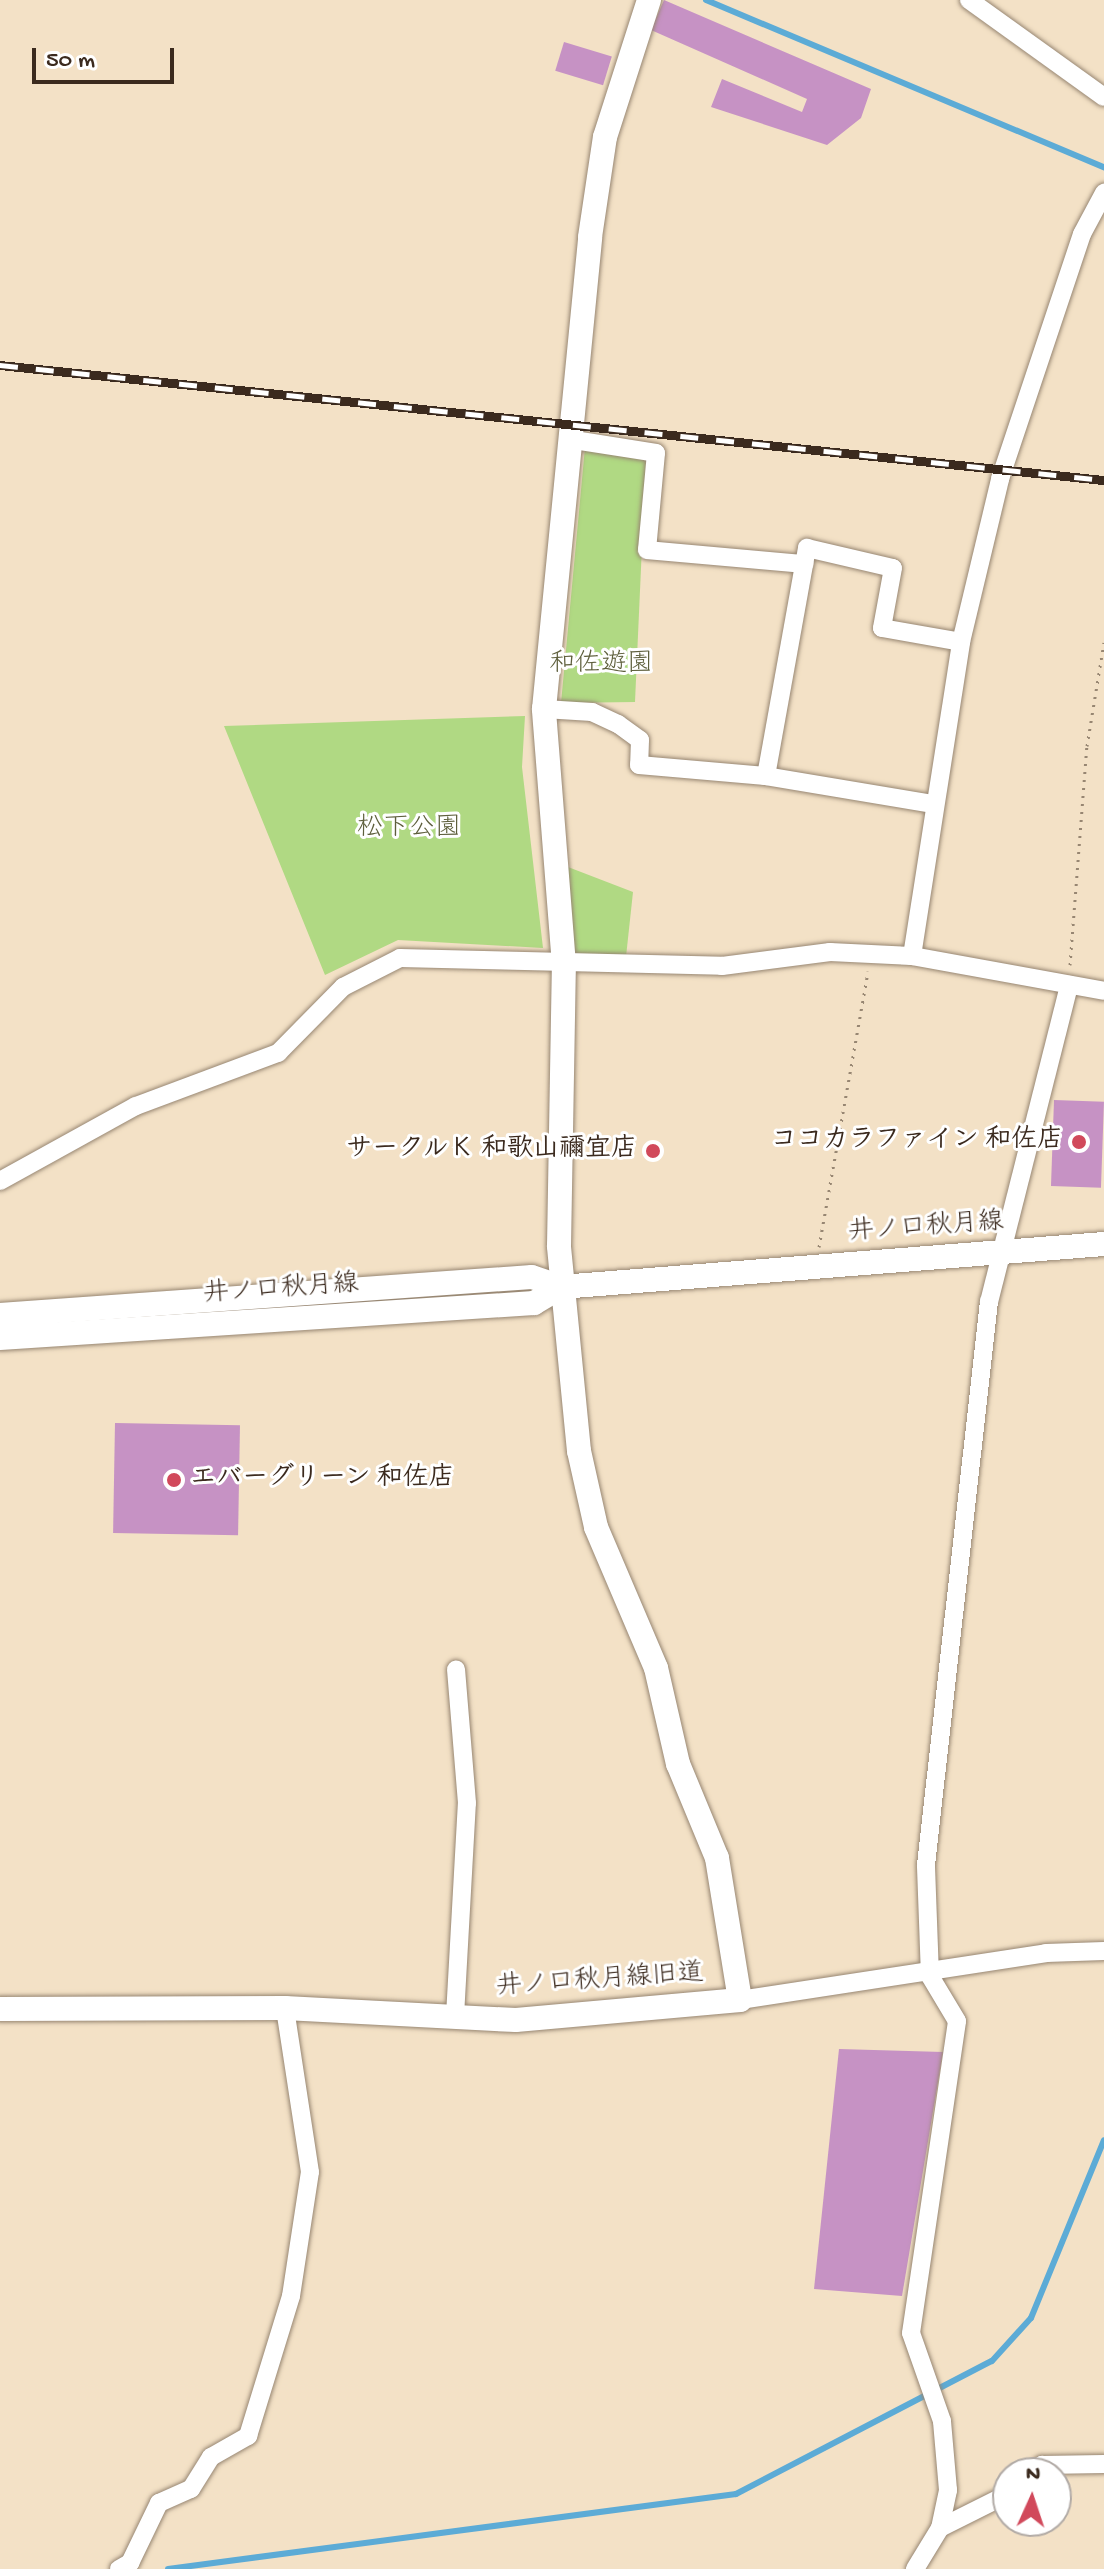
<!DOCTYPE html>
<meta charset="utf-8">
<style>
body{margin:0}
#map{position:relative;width:1104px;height:2569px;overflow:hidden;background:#f3e1c6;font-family:"Gochi Hand","Klee One",sans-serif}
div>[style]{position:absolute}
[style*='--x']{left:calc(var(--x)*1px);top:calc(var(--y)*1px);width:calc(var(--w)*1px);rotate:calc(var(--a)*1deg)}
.green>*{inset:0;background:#b0d983}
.stream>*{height:6px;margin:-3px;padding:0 3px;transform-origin:3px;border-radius:3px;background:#5cabd6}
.building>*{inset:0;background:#c692c4;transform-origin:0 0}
.path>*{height:3px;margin-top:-1.5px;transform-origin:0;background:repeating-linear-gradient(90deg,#978672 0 2px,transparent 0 8px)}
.roads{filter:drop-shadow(0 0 2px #978672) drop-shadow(0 0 2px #978672)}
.street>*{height:18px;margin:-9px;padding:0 9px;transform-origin:9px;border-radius:9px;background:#fff}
.secondary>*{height:24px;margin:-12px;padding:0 12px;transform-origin:12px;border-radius:12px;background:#fff}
.rail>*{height:9px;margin-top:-4.5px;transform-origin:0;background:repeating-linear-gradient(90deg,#fff 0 18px,#3b2a1e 0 36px);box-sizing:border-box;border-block:2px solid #3b2a1e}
.dots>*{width:22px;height:22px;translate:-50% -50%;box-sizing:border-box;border:4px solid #fff;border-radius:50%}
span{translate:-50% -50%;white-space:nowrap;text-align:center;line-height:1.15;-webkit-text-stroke:6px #fff;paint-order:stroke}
.park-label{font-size:26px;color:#5e5f3c}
.poi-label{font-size:26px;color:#3b2a1e;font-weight:700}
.right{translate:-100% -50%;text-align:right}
.left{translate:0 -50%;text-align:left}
.street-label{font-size:26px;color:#3b2a1e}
.north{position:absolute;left:992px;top:2457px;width:80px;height:80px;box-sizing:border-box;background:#fff;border:2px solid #b1aaa5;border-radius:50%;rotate:3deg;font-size:22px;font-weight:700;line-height:32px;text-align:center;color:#3b2a1e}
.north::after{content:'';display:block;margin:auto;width:28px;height:36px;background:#d1495b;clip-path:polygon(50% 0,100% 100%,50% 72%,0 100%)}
.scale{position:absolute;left:32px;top:48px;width:142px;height:36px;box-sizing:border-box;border:4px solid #3b2a1e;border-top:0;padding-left:10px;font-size:24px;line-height:28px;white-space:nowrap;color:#3b2a1e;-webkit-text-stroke:6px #fff;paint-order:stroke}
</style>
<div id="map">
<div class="green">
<i style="clip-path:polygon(585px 447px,646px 457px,635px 702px,561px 703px)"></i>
<i style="clip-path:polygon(525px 716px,522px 767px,543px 948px,398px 940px,325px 975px,224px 726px)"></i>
<i style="clip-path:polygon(568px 867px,633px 892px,625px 966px,572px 955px)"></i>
</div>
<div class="stream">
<i style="--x:706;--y:0;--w:432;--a:22.8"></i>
<i style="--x:168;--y:2569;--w:573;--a:-7.52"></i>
<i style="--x:736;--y:2494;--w:288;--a:-27.5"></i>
<i style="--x:992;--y:2361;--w:58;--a:-47.8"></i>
<i style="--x:1031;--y:2318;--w:192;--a:-67.7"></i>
</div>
<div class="building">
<i style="clip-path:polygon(664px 0,871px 89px,861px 118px,827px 145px,711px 107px,722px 79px,802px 112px,807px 99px,651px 30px)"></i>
<i style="left:564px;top:42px;width:50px;height:30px;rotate:17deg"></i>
<i style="left:1054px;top:1100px;width:50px;height:86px;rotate:2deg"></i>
<i style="left:115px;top:1423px;width:125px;height:110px;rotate:1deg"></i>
<i style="clip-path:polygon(839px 2049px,943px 2052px,902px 2296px,814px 2289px)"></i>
</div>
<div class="path">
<i style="--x:1070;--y:965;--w:220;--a:-85.6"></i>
<i style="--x:1087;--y:746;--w:105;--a:-80.7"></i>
<i style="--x:819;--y:1247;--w:280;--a:-79.9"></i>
</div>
<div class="roads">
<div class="street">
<i style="--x:969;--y:0;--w:166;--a:35.7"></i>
<i style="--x:574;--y:440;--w:83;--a:9"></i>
<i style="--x:656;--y:453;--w:97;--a:95.3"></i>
<i style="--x:647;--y:550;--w:158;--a:5.1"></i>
<i style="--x:544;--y:709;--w:48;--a:3.6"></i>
<i style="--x:592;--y:712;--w:29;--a:25"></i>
<i style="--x:618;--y:724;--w:27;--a:36"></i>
<i style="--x:640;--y:740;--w:25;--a:92"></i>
<i style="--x:639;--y:765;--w:127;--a:5"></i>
<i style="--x:766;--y:776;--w:170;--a:9.5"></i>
<i style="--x:766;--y:776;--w:232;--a:-79.8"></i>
<i style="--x:807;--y:548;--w:88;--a:13.1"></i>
<i style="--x:893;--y:568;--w:61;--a:100.4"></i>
<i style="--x:882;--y:628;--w:80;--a:10"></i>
<i style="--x:912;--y:956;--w:318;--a:-81.1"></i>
<i style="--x:961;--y:642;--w:168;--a:-76.5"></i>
<i style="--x:1000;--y:479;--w:258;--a:-71.5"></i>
<i style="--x:1082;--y:234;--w:47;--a:-61.8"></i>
<i style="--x:0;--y:1181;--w:155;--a:-28.9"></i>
<i style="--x:136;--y:1106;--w:152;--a:-20.5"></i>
<i style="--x:278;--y:1053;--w:93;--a:-45.4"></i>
<i style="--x:343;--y:987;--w:64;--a:-27"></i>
<i style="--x:400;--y:958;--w:322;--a:1.4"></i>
<i style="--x:722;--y:966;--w:109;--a:-7.4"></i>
<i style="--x:830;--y:952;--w:82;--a:2.8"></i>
<i style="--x:912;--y:956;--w:195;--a:10.3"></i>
<i style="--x:740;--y:2000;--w:310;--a:-8.7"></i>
<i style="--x:1046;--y:1953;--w:58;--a:-2"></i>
<i style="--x:455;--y:2016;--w:213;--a:-86.8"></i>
<i style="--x:467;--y:1803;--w:134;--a:-94.7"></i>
<i style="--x:1032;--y:2473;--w:13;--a:-39"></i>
<i style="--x:1042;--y:2465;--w:62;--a:-0.9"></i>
<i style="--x:940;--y:2528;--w:76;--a:-26.6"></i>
<i style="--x:119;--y:2569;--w:13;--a:-29"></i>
<i style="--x:130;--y:2563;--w:67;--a:-64.2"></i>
<i style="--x:159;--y:2503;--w:35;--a:-24"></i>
<i style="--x:191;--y:2489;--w:38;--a:-58"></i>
<i style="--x:211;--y:2457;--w:43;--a:-29.6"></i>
<i style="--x:248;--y:2436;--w:146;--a:-72.9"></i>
<i style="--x:291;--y:2296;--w:125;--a:-81.3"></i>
<i style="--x:310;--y:2172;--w:166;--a:-98.7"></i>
<i style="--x:915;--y:2569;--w:48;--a:-58.6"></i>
<i style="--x:940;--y:2528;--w:39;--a:-78"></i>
<i style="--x:948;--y:2490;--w:69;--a:-95"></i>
<i style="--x:942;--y:2421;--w:93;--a:-109.4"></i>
<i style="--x:911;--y:2333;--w:315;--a:-81.6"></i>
<i style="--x:957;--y:2021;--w:52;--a:-121"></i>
<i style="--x:930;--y:1976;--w:111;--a:-92.1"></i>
<i style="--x:926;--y:1865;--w:567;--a:-83.62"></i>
<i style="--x:989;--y:1302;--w:327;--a:-75.8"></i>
</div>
<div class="secondary">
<i style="--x:0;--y:1315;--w:533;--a:-4.09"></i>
<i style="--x:532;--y:1277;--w:31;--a:19"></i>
<i style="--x:561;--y:1287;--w:545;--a:-4.53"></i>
<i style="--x:0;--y:1338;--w:535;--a:-3.75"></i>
<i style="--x:534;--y:1303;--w:31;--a:-31"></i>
<i style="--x:0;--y:2009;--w:285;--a:-0.2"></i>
<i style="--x:285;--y:2008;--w:231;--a:3"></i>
<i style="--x:516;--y:2020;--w:225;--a:-5.1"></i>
<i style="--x:740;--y:2000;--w:144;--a:-99.2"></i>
<i style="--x:717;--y:1858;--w:102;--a:-112.5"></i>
<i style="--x:678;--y:1764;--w:98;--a:-102.9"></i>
<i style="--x:656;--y:1668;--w:153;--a:-113.1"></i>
<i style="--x:596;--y:1527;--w:78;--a:-102.6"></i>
<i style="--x:579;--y:1451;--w:206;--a:-95.6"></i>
<i style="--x:559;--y:1246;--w:281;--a:-89"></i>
<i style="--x:564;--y:965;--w:257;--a:-94.5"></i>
<i style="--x:544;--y:709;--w:474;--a:-84.4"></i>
<i style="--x:590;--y:237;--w:101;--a:-81.5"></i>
<i style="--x:605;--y:137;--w:144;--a:-72.2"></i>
</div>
</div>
<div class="rail">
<i style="--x:0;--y:365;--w:1110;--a:5.95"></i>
</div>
<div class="dots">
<i style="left:1079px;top:1142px;background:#d1495b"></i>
<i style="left:653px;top:1151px;background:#d1495b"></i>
<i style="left:174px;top:1480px;background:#d1495b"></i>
</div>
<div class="park-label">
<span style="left:601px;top:666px">和佐遊園</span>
<span style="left:409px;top:830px">松下公園</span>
</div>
<div class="poi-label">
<span class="right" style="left:1063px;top:1142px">ココカラファイン 和佐店</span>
<span class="right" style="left:637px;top:1151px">サークルＫ 和歌山禰宜店</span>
<span class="left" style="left:190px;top:1480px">エバーグリーン 和佐店</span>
</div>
<div class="street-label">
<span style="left:926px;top:1229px;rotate:-4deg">井ノ口秋月線</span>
<span style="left:281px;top:1291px;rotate:-4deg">井ノ口秋月線</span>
<span style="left:600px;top:1982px;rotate:-4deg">井ノ口秋月線旧道</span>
</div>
<div class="north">N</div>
<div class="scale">50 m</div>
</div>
